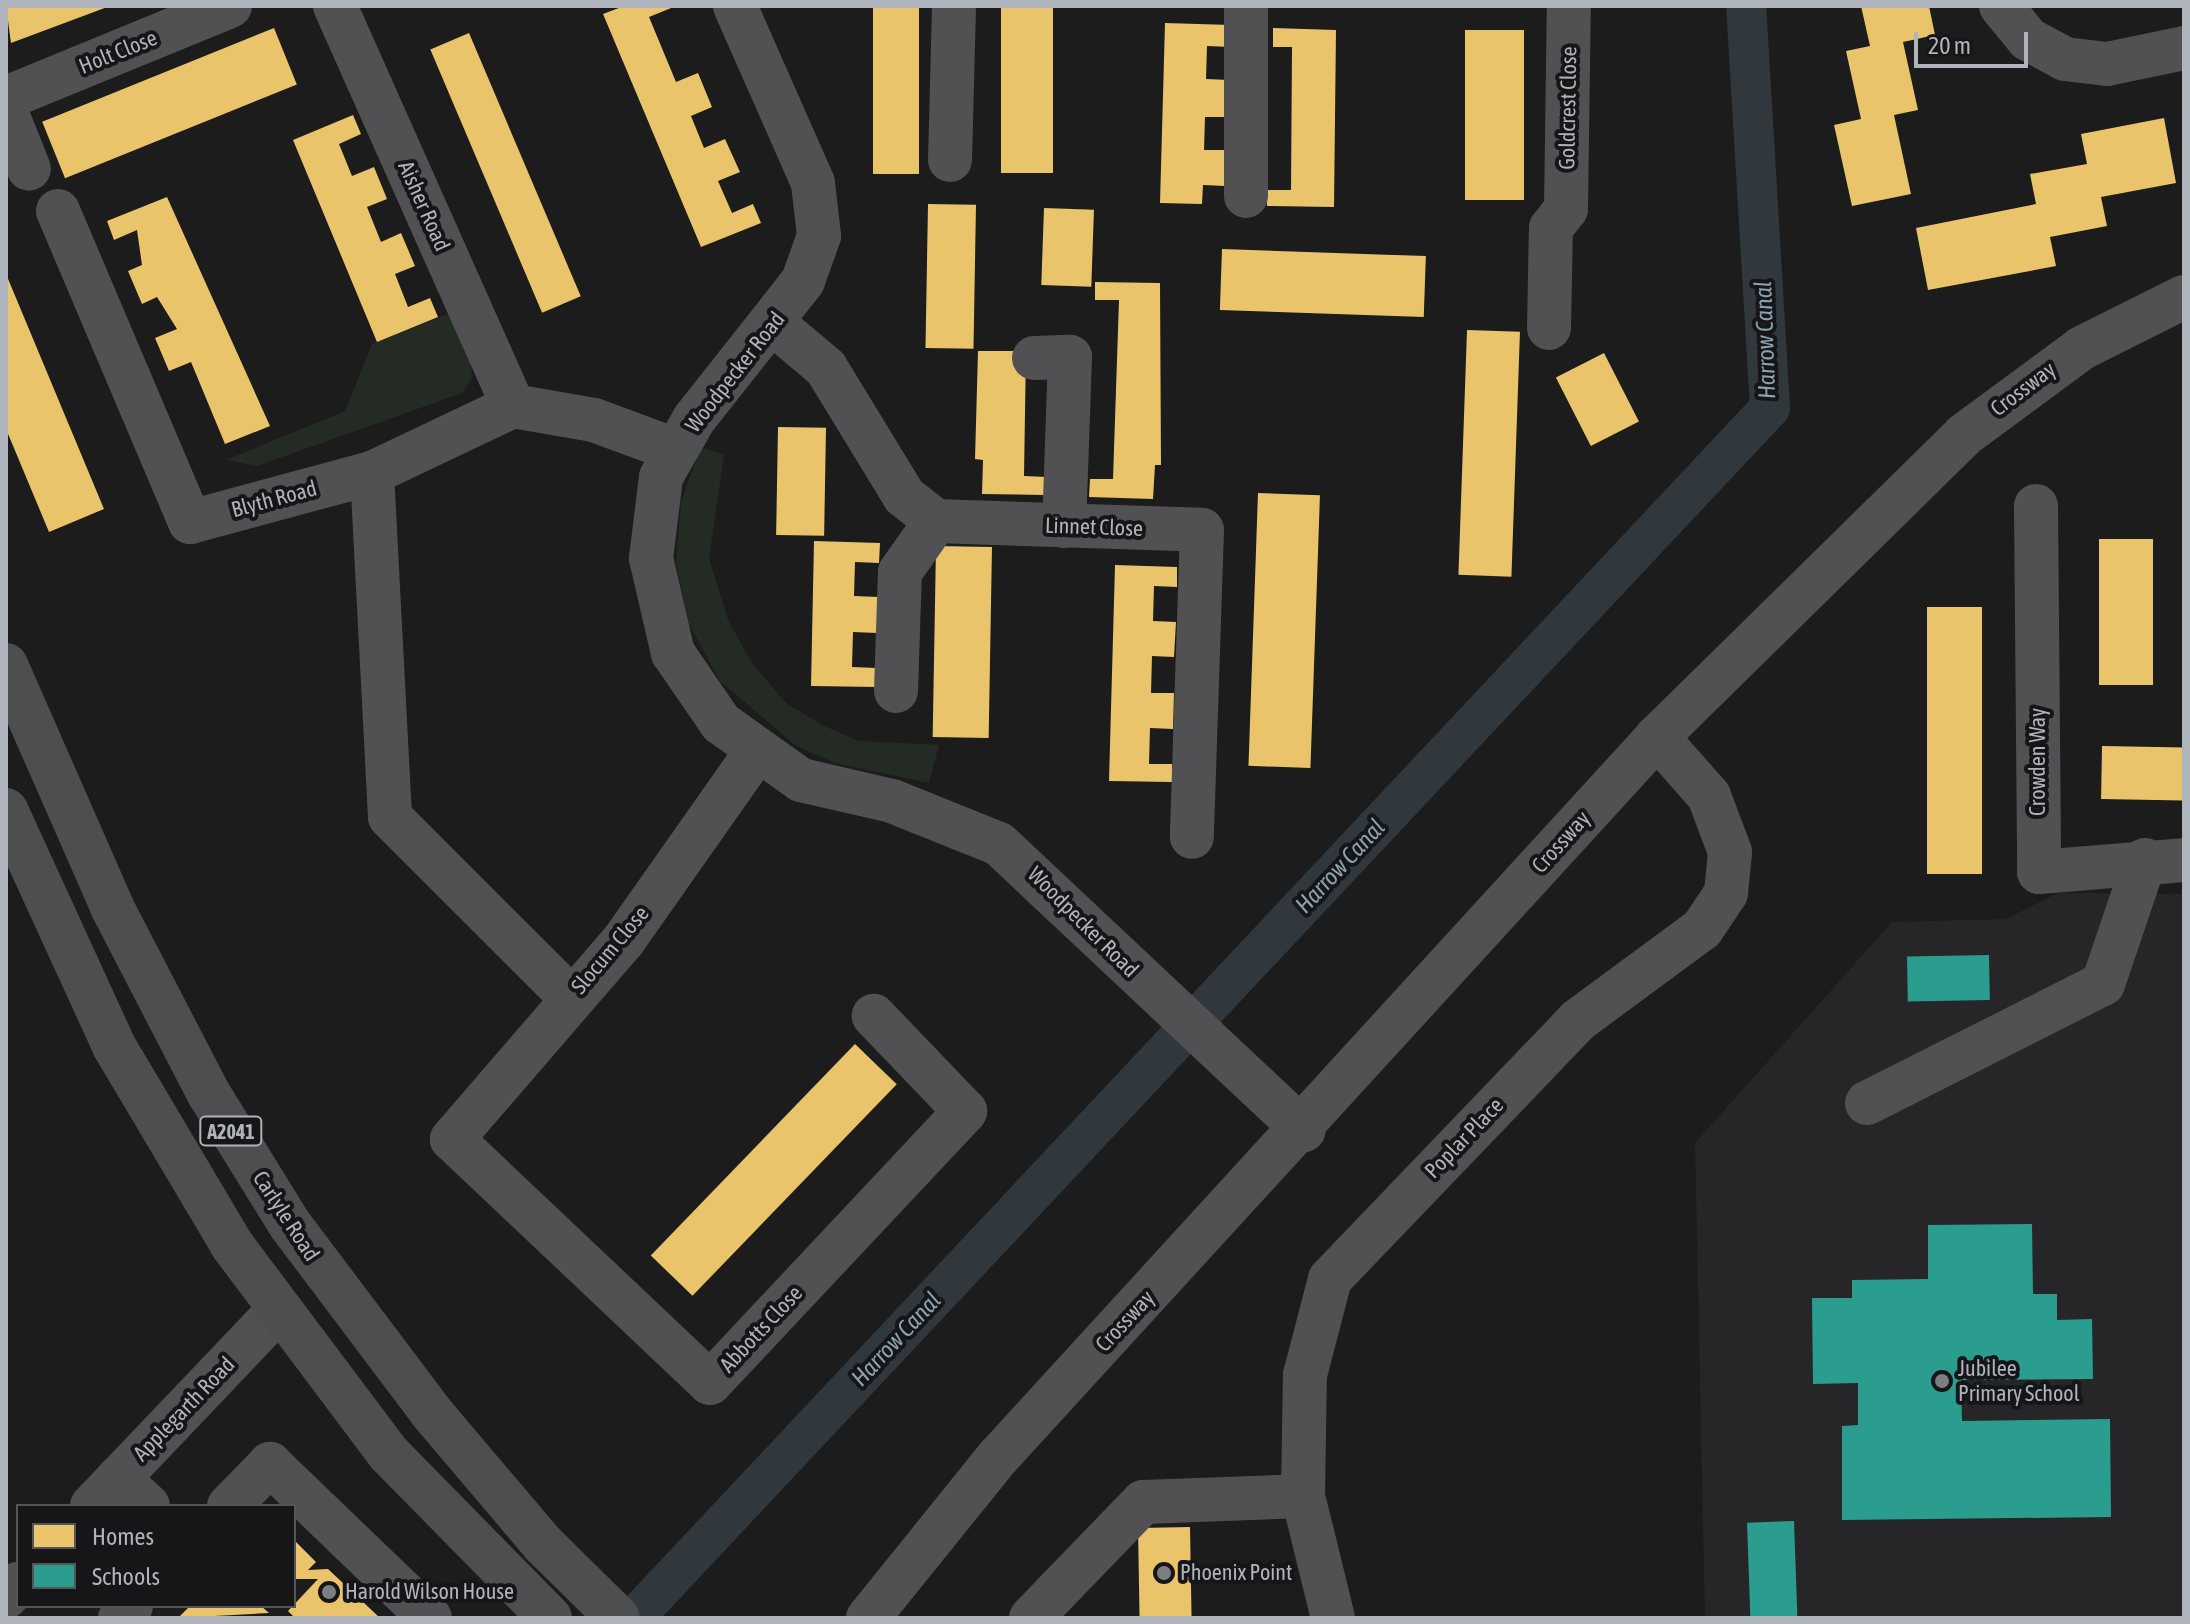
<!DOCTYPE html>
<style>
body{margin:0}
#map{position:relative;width:2190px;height:1624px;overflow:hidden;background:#1c1c1c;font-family:"Asap Condensed",sans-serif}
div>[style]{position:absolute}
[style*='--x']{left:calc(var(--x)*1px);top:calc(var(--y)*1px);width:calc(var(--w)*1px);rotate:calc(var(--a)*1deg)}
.built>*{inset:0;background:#262628}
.green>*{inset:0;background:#242b24}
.homes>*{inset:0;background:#e9c46a;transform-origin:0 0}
.schools>*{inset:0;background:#2a9d8f;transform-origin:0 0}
.canal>*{height:40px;margin:-20px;padding:0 20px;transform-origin:20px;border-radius:20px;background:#30383d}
.minor>*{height:44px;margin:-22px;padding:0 22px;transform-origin:22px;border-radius:22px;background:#515154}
.major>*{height:44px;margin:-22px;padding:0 22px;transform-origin:22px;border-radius:22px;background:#4d4e50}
.dots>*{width:22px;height:22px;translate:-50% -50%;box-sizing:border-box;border:4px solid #161618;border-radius:50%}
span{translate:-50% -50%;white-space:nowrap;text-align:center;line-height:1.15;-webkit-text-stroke:8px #161618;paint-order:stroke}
.shield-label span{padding:2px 6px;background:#161618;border:2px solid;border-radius:6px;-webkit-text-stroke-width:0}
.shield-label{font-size:20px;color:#afb3bb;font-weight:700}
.street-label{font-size:22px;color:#afb3bb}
.poi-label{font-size:22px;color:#afb3bb}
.left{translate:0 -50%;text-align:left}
.water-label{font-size:24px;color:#89a3b2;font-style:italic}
.frame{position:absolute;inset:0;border:8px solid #afb3bb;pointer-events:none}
.legend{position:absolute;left:16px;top:1504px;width:280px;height:104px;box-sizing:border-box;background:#161618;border:2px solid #535559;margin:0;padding:10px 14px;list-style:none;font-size:24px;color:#afb3bb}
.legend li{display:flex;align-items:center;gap:16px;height:40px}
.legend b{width:40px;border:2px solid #535559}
.scale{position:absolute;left:1914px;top:32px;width:114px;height:36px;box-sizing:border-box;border:4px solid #afb3bb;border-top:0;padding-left:10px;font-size:24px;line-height:28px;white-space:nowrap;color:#afb3bb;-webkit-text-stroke:6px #161618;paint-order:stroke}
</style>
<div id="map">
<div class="built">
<i style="clip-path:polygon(2058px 893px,2184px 894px,2184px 1618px,1705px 1618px,1695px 1143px,1892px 922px,2006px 919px)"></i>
</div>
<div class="green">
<i style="clip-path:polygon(450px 313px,471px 363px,472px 378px,462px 393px,257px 466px,226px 460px,345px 411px,372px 344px)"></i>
<i style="clip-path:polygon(701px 447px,724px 455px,709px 558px,728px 620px,753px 665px,786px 703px,824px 726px,859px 741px,939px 745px,929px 783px,835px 763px,795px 745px,720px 681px,689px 624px,676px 562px,681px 502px)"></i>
</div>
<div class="homes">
<i style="clip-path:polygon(6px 6px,110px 6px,11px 43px)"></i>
<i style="clip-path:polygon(624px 6px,676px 6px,649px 17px,676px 82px,698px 73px,712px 107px,691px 116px,704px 148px,725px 139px,740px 172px,718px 181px,732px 213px,753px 204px,761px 223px,701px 247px,603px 14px)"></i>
<i style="left:873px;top:6px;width:46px;height:168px"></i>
<i style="left:1001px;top:6px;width:52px;height:167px"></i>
<i style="clip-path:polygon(1861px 6px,1929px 6px,1935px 35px,1903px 42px,1918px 110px,1894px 115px,1911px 194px,1852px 206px,1834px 125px,1861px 119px,1846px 51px,1870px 46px)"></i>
<i style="clip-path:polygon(1165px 23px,1231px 25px,1231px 47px,1207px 46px,1206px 79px,1229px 80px,1228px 117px,1205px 117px,1204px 150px,1226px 150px,1225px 186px,1203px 185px,1202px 204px,1160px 203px)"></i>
<i style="left:274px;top:28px;width:61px;height:250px;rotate:68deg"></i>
<i style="clip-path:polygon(1273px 28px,1336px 30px,1334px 207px,1267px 206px,1267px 190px,1291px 190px,1292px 47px,1273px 47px)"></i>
<i style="left:1465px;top:30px;width:59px;height:170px"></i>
<i style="left:469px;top:33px;width:286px;height:42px;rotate:67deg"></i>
<i style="clip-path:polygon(353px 115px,361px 134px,339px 144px,352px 176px,374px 167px,387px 199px,367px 207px,381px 242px,401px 233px,415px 266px,395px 274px,408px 307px,430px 298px,438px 317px,377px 342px,293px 140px)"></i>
<i style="clip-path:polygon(2164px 118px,2176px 183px,2101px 197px,2107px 226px,2050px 237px,2056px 266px,1928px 290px,1916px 228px,2036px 204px,2030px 174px,2087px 164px,2081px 134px)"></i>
<i style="clip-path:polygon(167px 197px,270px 426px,225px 444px,191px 362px,169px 371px,155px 338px,177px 329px,157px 297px,142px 304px,128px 271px,142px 265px,137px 230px,114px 240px,107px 221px)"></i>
<i style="left:928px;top:204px;width:48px;height:144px;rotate:1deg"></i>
<i style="left:1044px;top:208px;width:50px;height:77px;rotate:2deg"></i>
<i style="left:1222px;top:249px;width:204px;height:61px;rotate:2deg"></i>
<i style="clip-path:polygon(6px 274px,104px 509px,49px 532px,6px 429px)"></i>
<i style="clip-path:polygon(1095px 282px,1160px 283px,1161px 465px,1155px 465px,1153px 499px,1089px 497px,1090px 479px,1113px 479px,1119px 300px,1095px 300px)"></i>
<i style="left:1467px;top:330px;width:53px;height:245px;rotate:2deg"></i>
<i style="clip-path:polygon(978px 351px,1026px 351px,1024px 476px,1047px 477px,1046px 495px,982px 494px,983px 460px,975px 459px)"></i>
<i style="left:1604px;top:353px;width:77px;height:54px;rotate:63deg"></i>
<i style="left:778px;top:427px;width:48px;height:108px;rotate:1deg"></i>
<i style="left:1258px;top:493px;width:62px;height:273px;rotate:2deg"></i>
<i style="left:2099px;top:539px;width:54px;height:146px"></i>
<i style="clip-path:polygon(814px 541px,880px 543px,879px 563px,855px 562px,854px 596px,879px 597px,877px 633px,853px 632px,852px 667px,877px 668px,876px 687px,811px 686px)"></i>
<i style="left:936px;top:546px;width:56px;height:191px;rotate:1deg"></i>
<i style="clip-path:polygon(1115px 565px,1177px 567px,1177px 587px,1154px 586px,1153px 621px,1176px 622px,1174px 657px,1152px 656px,1151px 693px,1174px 693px,1173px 729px,1150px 728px,1149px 764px,1172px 764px,1172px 782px,1109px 781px)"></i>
<i style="left:1927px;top:607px;width:55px;height:267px"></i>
<i style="left:2102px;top:746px;width:82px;height:53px;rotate:1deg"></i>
<i style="left:855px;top:1044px;width:58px;height:294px;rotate:44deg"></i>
<i style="left:1190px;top:1527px;width:91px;height:52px;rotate:89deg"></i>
<i style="clip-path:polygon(294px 1540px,316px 1562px,308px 1570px,328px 1569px,380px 1618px,295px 1618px,288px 1611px,318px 1579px,294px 1579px)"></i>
<i style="clip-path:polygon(190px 1606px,261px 1606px,269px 1613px,178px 1618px)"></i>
</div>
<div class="schools">
<i style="left:1989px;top:955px;width:45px;height:82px;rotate:89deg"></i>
<i style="clip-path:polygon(2032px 1224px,2033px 1294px,2057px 1294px,2057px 1320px,2092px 1319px,2093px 1379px,1961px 1380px,1962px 1421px,2110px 1419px,2111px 1517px,1842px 1520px,1842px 1426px,1858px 1425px,1858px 1383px,1813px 1384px,1812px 1298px,1852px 1298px,1852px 1280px,1928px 1279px,1928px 1225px)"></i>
<i style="left:1794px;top:1521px;width:97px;height:47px;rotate:88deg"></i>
</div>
<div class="canal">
<i style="--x:634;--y:1618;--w:1660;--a:-46.81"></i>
<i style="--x:1770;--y:408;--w:403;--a:-93.4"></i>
</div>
<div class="minor">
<i style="--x:335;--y:6;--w:438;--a:66"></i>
<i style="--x:735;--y:6;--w:193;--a:66.2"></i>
<i style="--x:813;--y:183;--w:53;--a:83.5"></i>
<i style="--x:819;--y:236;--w:48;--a:109.6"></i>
<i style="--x:803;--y:281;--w:176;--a:128.3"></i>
<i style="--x:694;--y:419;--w:67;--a:119.6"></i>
<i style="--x:661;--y:477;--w:82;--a:97"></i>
<i style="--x:651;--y:558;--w:98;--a:77"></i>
<i style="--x:673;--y:653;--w:85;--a:55.6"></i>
<i style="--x:721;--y:723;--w:98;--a:35.5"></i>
<i style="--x:801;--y:780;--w:93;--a:13"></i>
<i style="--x:892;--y:801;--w:115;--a:21.9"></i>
<i style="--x:999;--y:844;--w:418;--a:43.2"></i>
<i style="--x:2001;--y:6;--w:43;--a:50.7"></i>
<i style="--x:2028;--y:39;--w:42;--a:28.4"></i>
<i style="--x:2065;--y:59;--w:42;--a:6.8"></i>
<i style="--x:2107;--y:64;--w:79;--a:-11.7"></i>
<i style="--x:6;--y:98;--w:242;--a:-22.3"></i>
<i style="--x:6;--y:111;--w:62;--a:68.4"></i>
<i style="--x:950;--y:160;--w:154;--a:-88.5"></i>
<i style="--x:1246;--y:196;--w:190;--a:-90"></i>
<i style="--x:58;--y:211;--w:338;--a:67"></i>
<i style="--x:190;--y:522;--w:188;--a:-15.1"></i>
<i style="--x:372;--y:473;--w:156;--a:-25.4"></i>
<i style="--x:513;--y:406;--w:82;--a:9.8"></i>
<i style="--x:594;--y:420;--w:86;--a:20.3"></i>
<i style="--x:774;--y:324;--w:68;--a:40.2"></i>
<i style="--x:826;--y:368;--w:150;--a:58.6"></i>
<i style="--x:904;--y:496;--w:41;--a:38"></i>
<i style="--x:936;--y:521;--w:266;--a:1.9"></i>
<i style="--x:1202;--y:530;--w:307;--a:91.9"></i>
<i style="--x:1549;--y:328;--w:100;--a:-88.9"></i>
<i style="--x:1551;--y:228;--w:24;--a:-52"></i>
<i style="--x:1566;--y:209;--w:203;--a:-89.2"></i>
<i style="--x:1034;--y:358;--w:36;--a:-2"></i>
<i style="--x:1070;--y:357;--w:169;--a:92"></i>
<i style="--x:372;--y:473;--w:344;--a:87"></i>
<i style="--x:390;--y:817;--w:255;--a:45"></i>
<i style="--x:2036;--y:506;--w:366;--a:89.5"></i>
<i style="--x:2039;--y:872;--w:145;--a:-4.7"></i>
<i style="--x:896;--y:691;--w:119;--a:-88.1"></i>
<i style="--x:900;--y:572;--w:62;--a:-54.8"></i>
<i style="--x:756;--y:752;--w:231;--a:125.1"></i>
<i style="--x:623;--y:941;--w:262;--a:130.8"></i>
<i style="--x:452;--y:1139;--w:355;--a:43.4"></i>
<i style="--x:710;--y:1383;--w:373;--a:-46.8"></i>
<i style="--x:965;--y:1111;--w:132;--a:-133.8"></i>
<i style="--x:1867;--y:1103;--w:264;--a:-26.8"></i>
<i style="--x:2103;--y:984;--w:131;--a:-71.3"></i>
<i style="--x:118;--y:1478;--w:41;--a:43"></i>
<i style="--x:92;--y:1506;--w:268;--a:-46.4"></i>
<i style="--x:229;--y:1506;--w:59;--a:-45.7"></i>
<i style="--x:270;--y:1464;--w:222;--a:43.9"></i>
<i style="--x:6;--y:1597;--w:18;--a:-47"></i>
<i style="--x:120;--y:1618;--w:16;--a:-47"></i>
<i style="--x:868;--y:1618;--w:207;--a:-51.1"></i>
<i style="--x:998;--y:1457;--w:976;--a:-47.53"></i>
<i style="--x:1657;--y:737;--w:431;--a:-44.5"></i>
<i style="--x:1964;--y:435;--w:147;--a:-36.4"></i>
<i style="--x:2082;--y:348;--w:114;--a:-26.6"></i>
<i style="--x:1031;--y:1618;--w:161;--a:-46"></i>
<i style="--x:1143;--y:1502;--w:160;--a:-2.1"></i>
<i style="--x:1333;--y:1618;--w:126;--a:-103.8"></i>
<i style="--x:1303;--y:1496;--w:121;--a:-89.1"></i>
<i style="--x:1305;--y:1375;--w:99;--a:-75.4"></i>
<i style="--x:1330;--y:1279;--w:357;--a:-46.2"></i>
<i style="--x:1577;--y:1021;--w:155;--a:-36.4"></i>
<i style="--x:1702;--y:929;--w:43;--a:-56.3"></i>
<i style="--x:1726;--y:893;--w:41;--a:-84.4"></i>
<i style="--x:1730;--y:852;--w:60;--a:-110.6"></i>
<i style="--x:1709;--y:796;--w:79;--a:-131.4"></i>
</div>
<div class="major">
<i style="--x:6;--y:665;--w:264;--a:66.3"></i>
<i style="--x:112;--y:907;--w:211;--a:62.6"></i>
<i style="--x:209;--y:1094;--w:155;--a:58.2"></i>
<i style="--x:291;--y:1226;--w:233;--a:53"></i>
<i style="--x:431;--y:1412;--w:173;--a:49.7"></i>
<i style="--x:543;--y:1544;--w:105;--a:44.6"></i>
<i style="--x:6;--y:810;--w:260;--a:65.4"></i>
<i style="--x:114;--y:1046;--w:231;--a:59.3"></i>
<i style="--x:232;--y:1245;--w:260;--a:53.1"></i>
<i style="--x:388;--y:1453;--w:231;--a:45.5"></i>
</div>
<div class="dots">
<i style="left:1942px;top:1381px;background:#7c7e83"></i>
<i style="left:1164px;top:1573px;background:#7c7e83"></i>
<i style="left:329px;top:1592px;background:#7c7e83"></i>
</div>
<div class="shield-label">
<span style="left:231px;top:1131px">A2041</span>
</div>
<div class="street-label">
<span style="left:118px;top:52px;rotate:-22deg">Holt Close</span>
<span style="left:1568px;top:108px;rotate:-89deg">Goldcrest Close</span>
<span style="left:424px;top:206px;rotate:66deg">Aisher Road</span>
<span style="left:735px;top:372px;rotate:-52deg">Woodpecker Road</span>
<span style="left:2023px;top:389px;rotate:-37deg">Crossway</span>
<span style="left:274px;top:499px;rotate:-15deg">Blyth Road</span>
<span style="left:1094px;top:527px;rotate:2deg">Linnet Close</span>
<span style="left:2038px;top:762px;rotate:-90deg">Crowden Way</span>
<span style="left:1561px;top:842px;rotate:-48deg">Crossway</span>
<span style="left:1083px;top:922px;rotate:45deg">Woodpecker Road</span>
<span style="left:610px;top:950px;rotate:-50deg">Slocum Close</span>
<span style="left:1464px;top:1138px;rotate:-46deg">Poplar Place</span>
<span style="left:286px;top:1216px;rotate:57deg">Carlyle Road</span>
<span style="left:1125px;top:1321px;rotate:-47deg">Crossway</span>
<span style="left:761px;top:1329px;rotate:-47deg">Abbotts Close</span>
<span style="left:184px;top:1409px;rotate:-46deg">Applegarth Road</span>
</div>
<div class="poi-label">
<span class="left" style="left:1958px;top:1381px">Jubilee<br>Primary School</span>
<span class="left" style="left:1180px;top:1573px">Phoenix Point</span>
<span class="left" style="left:345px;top:1592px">Harold Wilson House</span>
</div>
<div class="water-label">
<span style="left:1765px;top:340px;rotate:-92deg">Harrow Canal</span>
<span style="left:1340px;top:866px;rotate:-47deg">Harrow Canal</span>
<span style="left:896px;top:1339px;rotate:-47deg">Harrow Canal</span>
</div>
<div class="frame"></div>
<ul class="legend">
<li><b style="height:22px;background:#e9c46a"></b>Homes</li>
<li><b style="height:22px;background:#2a9d8f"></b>Schools</li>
</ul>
<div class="scale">20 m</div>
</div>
